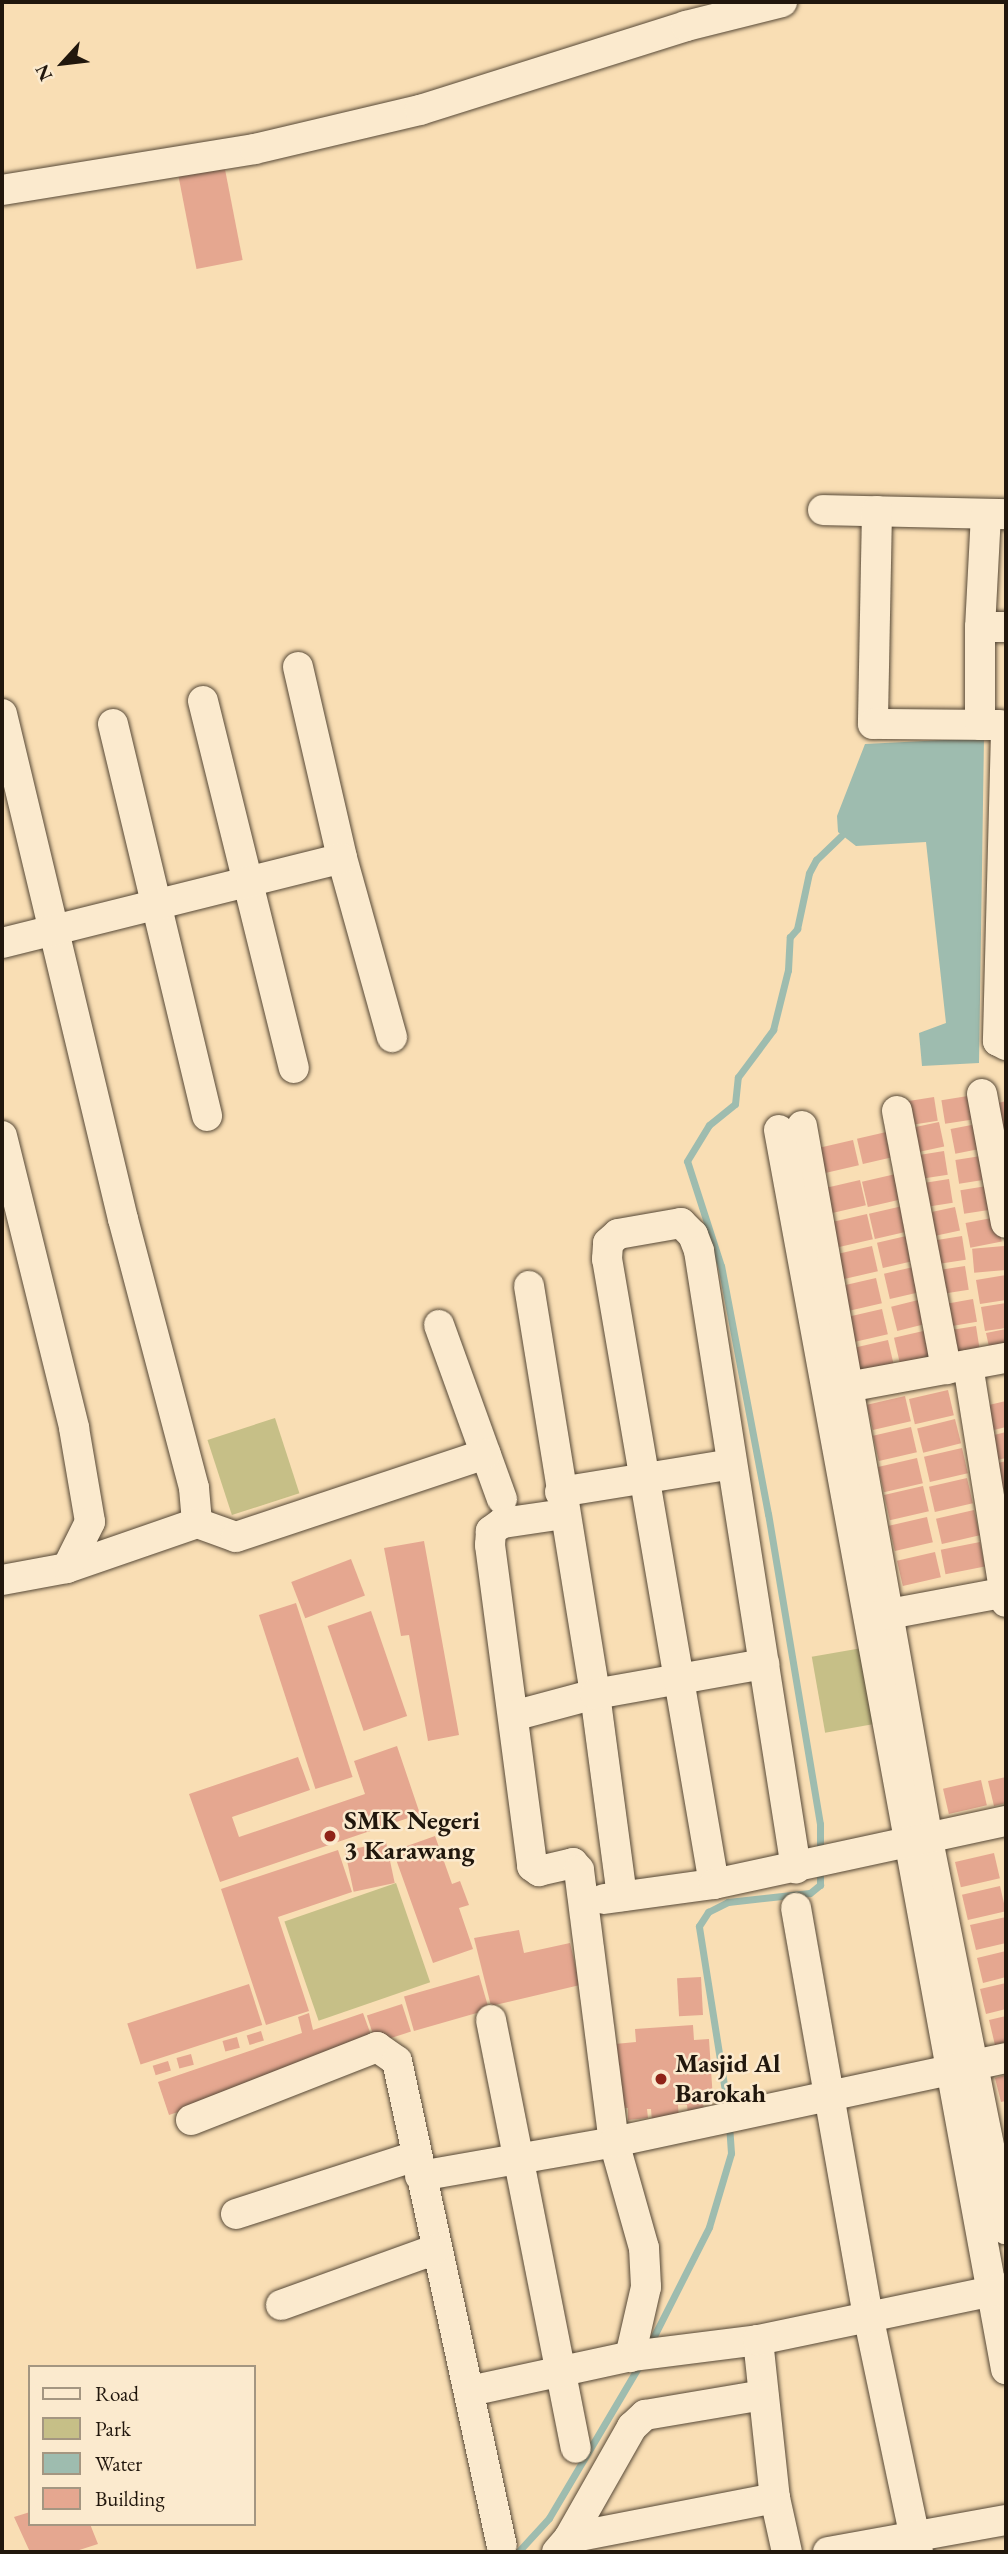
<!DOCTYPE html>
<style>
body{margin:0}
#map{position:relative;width:1008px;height:2554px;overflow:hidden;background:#f9deb4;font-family:"EB Garamond",serif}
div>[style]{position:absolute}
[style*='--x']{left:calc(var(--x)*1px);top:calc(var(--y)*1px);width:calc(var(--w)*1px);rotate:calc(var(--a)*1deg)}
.green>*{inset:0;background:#c6bf87;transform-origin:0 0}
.water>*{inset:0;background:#9ebcaf}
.stream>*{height:7px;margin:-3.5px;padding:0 3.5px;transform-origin:3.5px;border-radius:3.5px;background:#9ebcaf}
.building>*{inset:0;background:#e5a790;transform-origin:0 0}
.roads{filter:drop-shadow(0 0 2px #574937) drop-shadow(0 0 2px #574937)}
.minor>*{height:30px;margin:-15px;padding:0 15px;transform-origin:15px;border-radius:15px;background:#fbeace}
.dots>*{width:19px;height:19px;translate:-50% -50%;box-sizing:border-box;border:4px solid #fbeace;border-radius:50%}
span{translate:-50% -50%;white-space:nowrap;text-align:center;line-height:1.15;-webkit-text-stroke:5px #fbeace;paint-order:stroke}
.poi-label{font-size:26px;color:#21170d;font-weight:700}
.left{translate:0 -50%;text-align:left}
.frame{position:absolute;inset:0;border:4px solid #21170d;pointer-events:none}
.legend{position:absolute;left:28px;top:2365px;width:228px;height:161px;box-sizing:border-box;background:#fbeace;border:2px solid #a49681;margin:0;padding:9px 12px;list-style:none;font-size:21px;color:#21170d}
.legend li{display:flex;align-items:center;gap:14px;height:35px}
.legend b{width:35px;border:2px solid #a49681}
.north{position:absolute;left:28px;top:28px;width:70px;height:70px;-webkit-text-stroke:5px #fbeace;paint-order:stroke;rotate:243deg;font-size:19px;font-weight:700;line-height:28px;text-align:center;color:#21170d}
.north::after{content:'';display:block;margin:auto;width:24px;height:32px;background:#21170d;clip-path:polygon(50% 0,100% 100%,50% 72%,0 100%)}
</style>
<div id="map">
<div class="green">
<i style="left:275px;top:1418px;width:79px;height:71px;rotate:72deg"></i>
<i style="left:862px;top:1648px;width:77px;height:51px;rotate:80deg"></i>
<i style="left:396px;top:1883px;width:105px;height:118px;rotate:71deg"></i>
</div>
<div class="water">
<i style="clip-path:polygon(984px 738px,979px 1063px,922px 1066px,919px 1033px,946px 1023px,926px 842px,856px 846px,838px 832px,837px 816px,865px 744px)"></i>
</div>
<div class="stream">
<i style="--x:820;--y:1853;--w:29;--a:-90"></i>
<i style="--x:820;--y:1824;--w:314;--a:-99.5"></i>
<i style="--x:768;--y:1514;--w:252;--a:-100.7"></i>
<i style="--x:721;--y:1266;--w:110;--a:-107.9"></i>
<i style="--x:687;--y:1161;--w:42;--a:-58.6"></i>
<i style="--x:709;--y:1125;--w:33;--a:-39"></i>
<i style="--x:735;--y:1104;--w:27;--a:-84"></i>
<i style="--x:738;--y:1077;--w:59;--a:-53.3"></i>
<i style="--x:773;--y:1030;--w:62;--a:-76"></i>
<i style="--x:788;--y:970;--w:33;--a:-87"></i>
<i style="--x:790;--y:937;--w:11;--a:-49"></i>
<i style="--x:797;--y:929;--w:57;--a:-77.9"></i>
<i style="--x:809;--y:873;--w:15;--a:-62"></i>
<i style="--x:816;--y:860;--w:35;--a:-44"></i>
<i style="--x:728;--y:2110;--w:186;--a:-99"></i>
<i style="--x:699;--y:1926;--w:17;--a:-57"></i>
<i style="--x:708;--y:1912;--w:22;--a:-27"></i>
<i style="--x:728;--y:1902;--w:82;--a:-6.3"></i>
<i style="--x:810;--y:1893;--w:13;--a:-39"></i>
<i style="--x:820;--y:1885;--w:17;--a:-90"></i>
<i style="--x:650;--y:2344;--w:131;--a:-63.2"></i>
<i style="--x:709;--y:2227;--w:77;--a:-73.4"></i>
<i style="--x:731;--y:2153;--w:28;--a:-94"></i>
<i style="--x:518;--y:2552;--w:46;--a:-47.6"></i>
<i style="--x:549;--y:2518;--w:182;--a:-59.4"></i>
</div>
<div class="building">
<i style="left:223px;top:159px;width:103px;height:47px;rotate:79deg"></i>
<i style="left:974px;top:1095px;width:24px;height:33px;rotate:81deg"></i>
<i style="left:934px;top:1097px;width:24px;height:32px;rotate:81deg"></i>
<i style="clip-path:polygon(1006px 1101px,1006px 1128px,993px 1131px,987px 1106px)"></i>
<i style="left:939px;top:1122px;width:25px;height:31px;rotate:78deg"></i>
<i style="left:982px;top:1123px;width:25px;height:32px;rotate:79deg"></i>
<i style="left:895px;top:1130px;width:26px;height:39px;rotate:77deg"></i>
<i style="left:853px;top:1140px;width:26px;height:40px;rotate:77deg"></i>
<i style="left:944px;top:1151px;width:24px;height:33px;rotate:81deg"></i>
<i style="left:987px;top:1155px;width:24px;height:32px;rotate:81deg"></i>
<i style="left:900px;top:1173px;width:26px;height:39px;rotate:77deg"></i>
<i style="left:949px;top:1179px;width:24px;height:32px;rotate:81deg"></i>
<i style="left:860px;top:1180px;width:26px;height:40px;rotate:77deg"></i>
<i style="left:993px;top:1185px;width:24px;height:33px;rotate:81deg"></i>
<i style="left:907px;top:1205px;width:26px;height:39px;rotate:77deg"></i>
<i style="left:955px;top:1207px;width:24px;height:31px;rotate:78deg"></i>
<i style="left:867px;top:1214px;width:26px;height:39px;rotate:77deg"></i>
<i style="left:997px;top:1217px;width:25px;height:32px;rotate:79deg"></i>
<i style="left:915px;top:1234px;width:26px;height:39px;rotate:77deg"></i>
<i style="left:962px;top:1236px;width:24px;height:33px;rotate:81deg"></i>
<i style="left:872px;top:1246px;width:26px;height:39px;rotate:77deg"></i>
<i style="left:1004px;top:1246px;width:24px;height:32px;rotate:85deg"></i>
<i style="left:922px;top:1265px;width:26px;height:39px;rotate:77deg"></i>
<i style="left:965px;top:1266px;width:24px;height:31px;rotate:81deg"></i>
<i style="clip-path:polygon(1006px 1275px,1006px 1300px,980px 1304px,976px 1280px)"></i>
<i style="left:876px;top:1278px;width:26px;height:39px;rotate:77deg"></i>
<i style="left:930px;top:1297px;width:25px;height:40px;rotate:76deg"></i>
<i style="left:973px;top:1299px;width:23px;height:31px;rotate:80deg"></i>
<i style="clip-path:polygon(1006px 1303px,1006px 1328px,985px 1331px,981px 1307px)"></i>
<i style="left:882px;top:1309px;width:26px;height:39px;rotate:77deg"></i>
<i style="left:976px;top:1326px;width:24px;height:33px;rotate:81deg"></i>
<i style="left:932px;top:1329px;width:26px;height:39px;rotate:77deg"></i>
<i style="clip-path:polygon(1006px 1329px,1006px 1354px,991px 1356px,986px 1333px)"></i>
<i style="left:888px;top:1340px;width:26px;height:39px;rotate:77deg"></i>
<i style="left:948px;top:1390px;width:26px;height:40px;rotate:77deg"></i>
<i style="left:905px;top:1396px;width:26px;height:39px;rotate:77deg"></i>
<i style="clip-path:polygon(1006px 1401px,1006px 1427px,982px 1433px,976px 1408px)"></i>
<i style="left:955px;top:1419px;width:25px;height:39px;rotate:76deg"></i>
<i style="left:911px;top:1427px;width:26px;height:39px;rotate:77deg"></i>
<i style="clip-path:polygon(1006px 1432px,1006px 1458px,988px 1462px,982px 1438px)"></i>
<i style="left:962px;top:1448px;width:26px;height:39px;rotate:77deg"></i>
<i style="left:917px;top:1458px;width:26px;height:40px;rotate:77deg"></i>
<i style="clip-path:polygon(1006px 1461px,1006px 1488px,993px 1491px,987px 1466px)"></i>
<i style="left:967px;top:1478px;width:26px;height:39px;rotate:77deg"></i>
<i style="left:923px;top:1486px;width:26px;height:40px;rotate:77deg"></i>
<i style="left:974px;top:1510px;width:26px;height:39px;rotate:77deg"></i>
<i style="left:927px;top:1517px;width:26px;height:39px;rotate:77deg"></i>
<i style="clip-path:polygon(424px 1541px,459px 1735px,428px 1741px,409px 1635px,401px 1636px,384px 1548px)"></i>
<i style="left:980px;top:1542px;width:25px;height:40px;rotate:79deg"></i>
<i style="left:935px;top:1552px;width:26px;height:39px;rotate:77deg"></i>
<i style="left:351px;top:1559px;width:39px;height:64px;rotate:69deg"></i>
<i style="left:296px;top:1603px;width:183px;height:39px;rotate:72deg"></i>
<i style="left:371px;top:1611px;width:111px;height:46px;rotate:71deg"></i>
<i style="clip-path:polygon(397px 1746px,420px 1814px,220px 1882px,189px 1794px,298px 1757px,310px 1790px,232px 1817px,239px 1837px,365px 1794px,354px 1761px)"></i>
<i style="clip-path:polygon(1006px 1777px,1006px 1803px,994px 1806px,988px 1781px)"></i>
<i style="left:981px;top:1780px;width:26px;height:39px;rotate:77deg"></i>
<i style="clip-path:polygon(435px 1836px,452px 1884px,460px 1881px,469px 1905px,459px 1908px,473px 1949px,433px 1963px,393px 1851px)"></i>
<i style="left:386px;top:1842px;width:42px;height:42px;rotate:78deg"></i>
<i style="clip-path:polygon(338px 1850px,352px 1892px,278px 1917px,309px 2011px,266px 2025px,221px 1889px)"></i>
<i style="left:994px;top:1853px;width:26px;height:40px;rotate:77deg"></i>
<i style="left:1000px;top:1886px;width:26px;height:39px;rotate:77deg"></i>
<i style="clip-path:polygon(1006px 1917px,1006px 1943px,976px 1950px,970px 1925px)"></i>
<i style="clip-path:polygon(519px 1930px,524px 1953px,570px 1943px,580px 1985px,491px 2006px,474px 1938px)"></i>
<i style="clip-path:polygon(1006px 1951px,1006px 1977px,983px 1983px,977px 1958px)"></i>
<i style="left:479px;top:1975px;width:36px;height:78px;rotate:74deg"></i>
<i style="left:701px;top:1977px;width:38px;height:24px;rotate:87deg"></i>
<i style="clip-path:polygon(1006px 1983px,1006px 2009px,986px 2014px,980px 1989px)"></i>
<i style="left:249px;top:1984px;width:43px;height:128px;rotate:72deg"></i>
<i style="left:402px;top:2004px;width:29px;height:37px;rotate:72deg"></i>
<i style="clip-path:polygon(309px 2013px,313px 2030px,363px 2013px,375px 2046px,169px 2115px,158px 2082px,302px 2033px,298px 2017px)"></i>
<i style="clip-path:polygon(1006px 2016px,1006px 2042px,995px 2045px,989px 2020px)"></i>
<i style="clip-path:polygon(693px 2025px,694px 2040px,709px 2039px,713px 2100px,703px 2101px,704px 2112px,688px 2113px,687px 2105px,678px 2105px,679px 2120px,652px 2122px,651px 2109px,647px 2109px,648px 2118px,628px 2120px,628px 2108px,620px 2108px,615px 2044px,636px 2042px,635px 2029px)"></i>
<i style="left:261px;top:2031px;width:10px;height:15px;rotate:73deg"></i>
<i style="left:237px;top:2037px;width:11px;height:15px;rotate:75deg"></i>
<i style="left:191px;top:2054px;width:11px;height:15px;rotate:75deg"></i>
<i style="left:168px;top:2061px;width:10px;height:16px;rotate:73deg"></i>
<i style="clip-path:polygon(1006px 2075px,1006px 2101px,1001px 2102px,995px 2078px)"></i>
<i style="clip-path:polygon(30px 2512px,30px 2524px,90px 2524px,98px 2544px,73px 2552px,30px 2552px,14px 2517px)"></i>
</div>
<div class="roads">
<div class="minor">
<i style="--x:2;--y:190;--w:256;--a:-9.2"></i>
<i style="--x:255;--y:149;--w:170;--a:-13.3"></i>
<i style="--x:420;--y:110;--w:279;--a:-17.5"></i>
<i style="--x:686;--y:26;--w:99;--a:-14"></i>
<i style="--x:823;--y:510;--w:183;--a:1.3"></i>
<i style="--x:877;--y:511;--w:213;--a:91.1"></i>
<i style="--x:873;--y:724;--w:107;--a:0.5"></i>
<i style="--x:986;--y:514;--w:113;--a:93"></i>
<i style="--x:980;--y:627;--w:26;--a:0"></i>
<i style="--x:980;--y:627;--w:98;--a:90"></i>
<i style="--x:980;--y:725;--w:20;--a:0"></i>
<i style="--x:298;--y:667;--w:196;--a:77"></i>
<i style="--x:342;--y:858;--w:186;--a:74.4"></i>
<i style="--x:203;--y:701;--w:378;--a:76.1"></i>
<i style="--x:2;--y:714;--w:519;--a:76.53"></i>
<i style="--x:123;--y:1219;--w:278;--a:75.2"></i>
<i style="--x:194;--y:1488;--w:35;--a:85"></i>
<i style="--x:197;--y:1523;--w:138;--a:160.9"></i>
<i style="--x:67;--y:1568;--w:66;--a:169.5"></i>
<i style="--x:113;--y:724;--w:403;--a:76.5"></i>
<i style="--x:1006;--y:732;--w:309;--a:91.5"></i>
<i style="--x:998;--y:1041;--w:9;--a:27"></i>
<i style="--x:2;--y:943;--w:350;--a:-14"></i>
<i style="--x:982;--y:1094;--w:131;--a:79.5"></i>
<i style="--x:897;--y:1111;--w:263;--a:79.2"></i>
<i style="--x:802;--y:1126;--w:725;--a:79.99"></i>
<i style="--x:928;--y:1840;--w:397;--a:78.7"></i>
<i style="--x:779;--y:1130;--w:1260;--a:79.62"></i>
<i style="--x:2;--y:1136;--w:301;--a:76.1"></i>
<i style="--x:74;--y:1428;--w:95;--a:80.3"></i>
<i style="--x:90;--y:1522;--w:51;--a:116.6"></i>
<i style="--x:529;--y:1286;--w:413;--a:80.8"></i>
<i style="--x:595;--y:1694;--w:204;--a:82.4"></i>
<i style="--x:439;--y:1325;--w:185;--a:70.1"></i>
<i style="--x:968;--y:1365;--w:240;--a:80.9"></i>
<i style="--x:831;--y:1390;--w:178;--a:-10.4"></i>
<i style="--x:560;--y:1492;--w:174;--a:-9.2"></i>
<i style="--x:564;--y:1514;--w:63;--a:171.7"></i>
<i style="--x:502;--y:1523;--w:14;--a:144"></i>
<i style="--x:491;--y:1531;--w:14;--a:94"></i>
<i style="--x:490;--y:1545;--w:324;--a:82.5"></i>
<i style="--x:532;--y:1866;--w:9;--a:36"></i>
<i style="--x:539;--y:1871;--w:35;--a:-13"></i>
<i style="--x:573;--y:1863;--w:9;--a:49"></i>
<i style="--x:579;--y:1870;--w:274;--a:82.7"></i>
<i style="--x:614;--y:2142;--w:110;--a:74.2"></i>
<i style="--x:644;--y:2248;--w:39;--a:87"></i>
<i style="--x:646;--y:2287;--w:72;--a:102.9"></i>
<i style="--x:197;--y:1523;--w:41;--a:19.7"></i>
<i style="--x:236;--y:1537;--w:263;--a:-18.4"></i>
<i style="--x:873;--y:1617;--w:135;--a:-10.6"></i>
<i style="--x:513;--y:1716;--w:85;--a:-15"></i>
<i style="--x:595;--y:1694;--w:172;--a:-10.1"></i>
<i style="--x:714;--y:1884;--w:634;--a:-99.71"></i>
<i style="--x:607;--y:1259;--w:16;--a:-86"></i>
<i style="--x:608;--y:1243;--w:13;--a:-42"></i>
<i style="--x:618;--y:1234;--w:64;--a:-9.9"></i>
<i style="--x:681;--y:1223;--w:17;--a:45"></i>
<i style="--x:693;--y:1235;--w:17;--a:69"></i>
<i style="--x:699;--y:1251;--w:625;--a:81.07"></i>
<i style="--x:604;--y:1899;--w:111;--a:-7.8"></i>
<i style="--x:714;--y:1884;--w:299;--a:-12.2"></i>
<i style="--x:796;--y:1908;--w:413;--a:80"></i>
<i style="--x:868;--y:2315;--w:242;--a:78.1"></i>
<i style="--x:491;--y:2020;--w:436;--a:78.8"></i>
<i style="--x:191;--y:2120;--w:200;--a:-21.4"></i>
<i style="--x:377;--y:2047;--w:24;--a:35"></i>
<i style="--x:397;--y:2061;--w:495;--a:77.8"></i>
<i style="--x:420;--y:2176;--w:197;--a:-9.9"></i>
<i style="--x:614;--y:2142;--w:401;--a:-12.1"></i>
<i style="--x:236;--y:2214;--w:189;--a:-17.9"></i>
<i style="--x:281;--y:2305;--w:163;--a:-19.8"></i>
<i style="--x:758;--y:2340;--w:159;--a:83.9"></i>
<i style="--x:775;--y:2498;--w:55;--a:77.5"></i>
<i style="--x:470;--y:2391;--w:166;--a:-12.2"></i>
<i style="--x:632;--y:2356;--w:127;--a:-7.2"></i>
<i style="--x:758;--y:2340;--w:253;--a:-11.8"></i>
<i style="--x:569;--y:2538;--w:210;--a:-11"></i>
<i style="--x:557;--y:2552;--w:18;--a:-49"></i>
<i style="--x:569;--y:2538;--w:128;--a:-60.4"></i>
<i style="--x:632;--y:2427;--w:18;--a:-43"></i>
<i style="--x:645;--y:2415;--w:120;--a:-9.6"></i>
<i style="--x:828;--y:2552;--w:181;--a:-10.2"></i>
</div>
</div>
<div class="dots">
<i style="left:330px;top:1836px;background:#8f2418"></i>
<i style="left:661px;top:2079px;background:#8f2418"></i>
</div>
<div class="poi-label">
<span class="left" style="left:344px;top:1836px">SMK Negeri<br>3 Karawang</span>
<span class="left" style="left:675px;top:2079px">Masjid Al<br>Barokah</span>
</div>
<div class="frame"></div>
<ul class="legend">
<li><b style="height:9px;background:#fbeace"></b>Road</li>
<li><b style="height:19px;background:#c6bf87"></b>Park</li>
<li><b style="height:19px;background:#9ebcaf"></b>Water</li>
<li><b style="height:19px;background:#e5a790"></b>Building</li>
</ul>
<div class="north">N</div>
</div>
